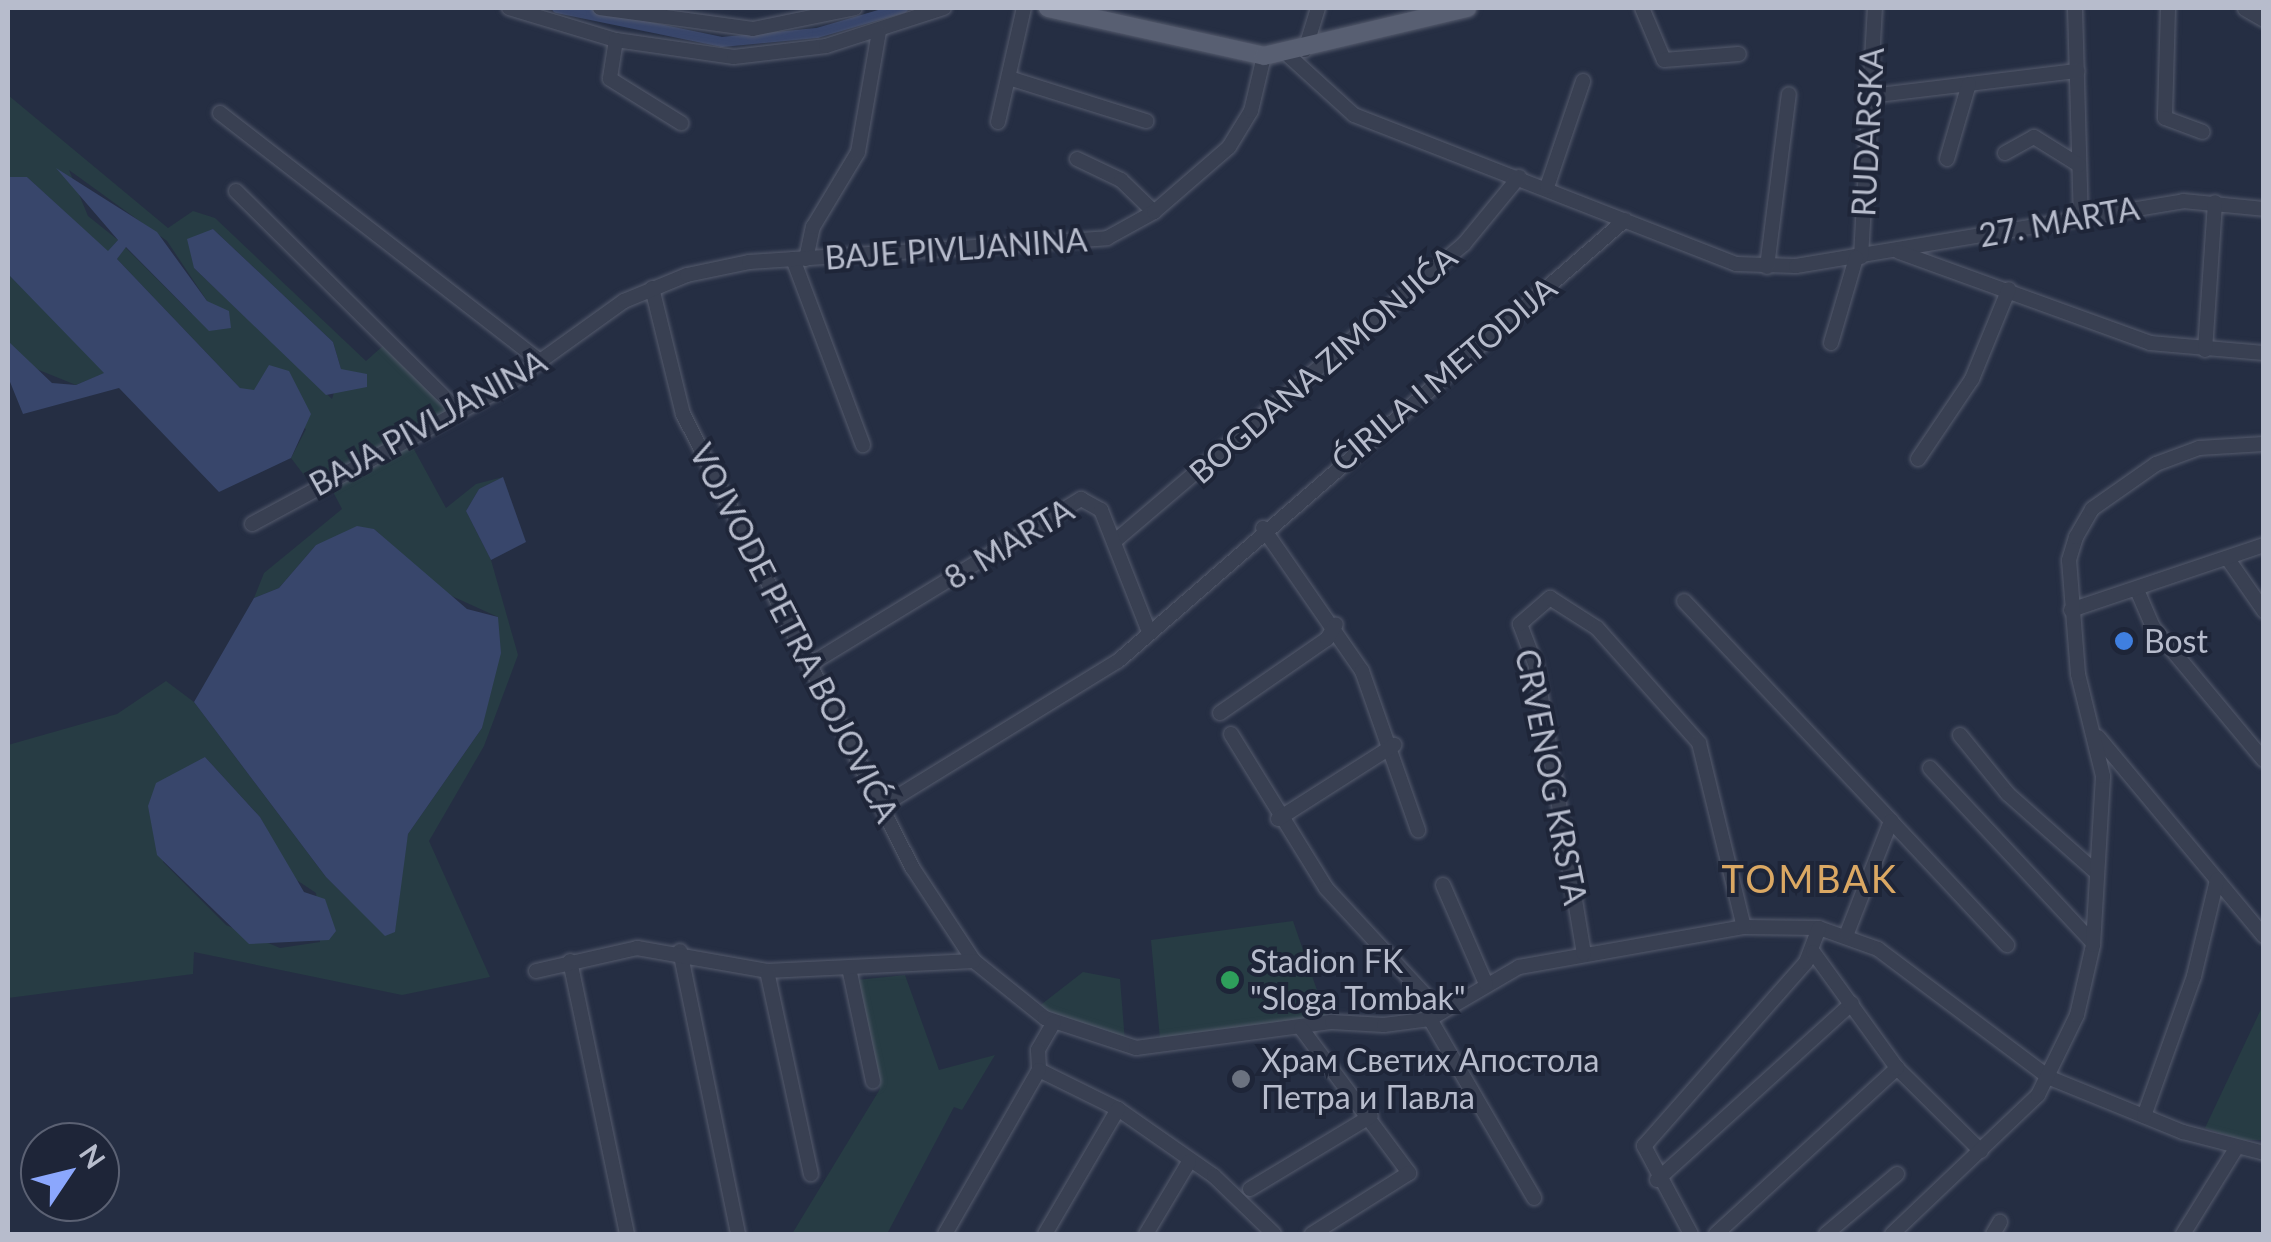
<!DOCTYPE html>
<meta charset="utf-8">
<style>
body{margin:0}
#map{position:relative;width:2271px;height:1242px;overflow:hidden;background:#252e43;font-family:Lato,sans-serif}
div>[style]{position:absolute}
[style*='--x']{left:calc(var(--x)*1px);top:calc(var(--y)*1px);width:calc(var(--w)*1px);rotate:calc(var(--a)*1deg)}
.green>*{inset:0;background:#273c44}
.water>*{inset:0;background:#38466b}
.canal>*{height:10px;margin:-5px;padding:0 5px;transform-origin:5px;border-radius:5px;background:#38466b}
.roads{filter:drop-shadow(0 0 2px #555b6d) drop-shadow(0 0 2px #555b6d)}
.minor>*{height:14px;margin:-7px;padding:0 7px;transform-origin:7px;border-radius:7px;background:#394052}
.major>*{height:18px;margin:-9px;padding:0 9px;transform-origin:9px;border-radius:9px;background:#585f72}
.dots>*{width:28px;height:28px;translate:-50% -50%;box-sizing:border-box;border:5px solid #1e2538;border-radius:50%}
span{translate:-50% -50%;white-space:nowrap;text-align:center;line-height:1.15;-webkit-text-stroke:8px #1e2538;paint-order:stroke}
.street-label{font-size:32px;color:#b7bccc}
.poi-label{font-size:32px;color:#b7bccc}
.left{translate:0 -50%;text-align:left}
.quarter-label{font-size:38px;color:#dba863;letter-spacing:2.5px}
.frame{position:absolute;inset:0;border:10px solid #b7bccc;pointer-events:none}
.north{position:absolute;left:20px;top:1122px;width:100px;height:100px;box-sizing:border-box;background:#1e2538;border:2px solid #5b6173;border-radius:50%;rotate:55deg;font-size:28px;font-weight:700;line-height:40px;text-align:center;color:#b7bccc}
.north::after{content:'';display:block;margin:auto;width:35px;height:45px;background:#8ba7fd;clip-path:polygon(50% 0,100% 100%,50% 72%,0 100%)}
</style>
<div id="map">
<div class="green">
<i style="clip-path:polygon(evenodd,8px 95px,168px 228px,193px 211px,215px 218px,366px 361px,384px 345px,450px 413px,310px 483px,291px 458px,306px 429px,240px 388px,117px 259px,125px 247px,192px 314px,207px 301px,167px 241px,69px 170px,88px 216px,118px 240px,108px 252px,27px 177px,8px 177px,8px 95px,213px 229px,333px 342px,341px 369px,332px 399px,194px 268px,213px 229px)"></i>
<i style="clip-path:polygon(8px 274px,64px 329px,105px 373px,76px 385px,29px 366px,8px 341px)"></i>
<i style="clip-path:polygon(evenodd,410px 442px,446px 508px,476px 484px,503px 477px,479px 489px,466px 511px,491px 560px,518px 655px,484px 746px,429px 841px,490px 977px,402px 995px,194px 952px,193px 974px,8px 998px,8px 745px,117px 714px,166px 681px,194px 702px,326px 877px,349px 900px,393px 911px,408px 834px,482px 728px,498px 617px,445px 593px,374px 529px,316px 545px,279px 588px,254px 598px,264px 573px,342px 509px,329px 484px,410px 442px,205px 757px,260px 817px,292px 877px,316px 893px,320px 942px,280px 948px,226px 925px,163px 862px,205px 757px)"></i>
<i style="clip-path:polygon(1293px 921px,1326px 1016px,1160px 1039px,1151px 940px)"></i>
<i style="clip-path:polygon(1083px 972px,1120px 979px,1125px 1042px,1038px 1007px)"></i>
<i style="clip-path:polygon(905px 975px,939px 1070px,995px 1055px,962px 1110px,954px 1107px,887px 1234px,792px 1234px,880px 1089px,857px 980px)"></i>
<i style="clip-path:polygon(2263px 1005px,2263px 1140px,2241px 1140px,2205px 1128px)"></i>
</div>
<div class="water">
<i style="clip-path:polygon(56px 168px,157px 232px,207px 301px,229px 311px,231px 328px,209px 331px,126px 247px,117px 259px,240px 388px,254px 390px,269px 365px,289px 371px,311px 414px,291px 458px,219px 492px,119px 388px,23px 414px,8px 377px,8px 341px,52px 383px,76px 385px,104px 373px,8px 274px,8px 177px,27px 177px,108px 251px,118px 240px)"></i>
<i style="clip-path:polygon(213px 229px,333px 342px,341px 369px,367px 374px,367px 387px,326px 395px,194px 268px,187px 239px)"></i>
<i style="clip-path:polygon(503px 477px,526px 542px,491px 560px,466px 511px,479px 489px)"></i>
<i style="clip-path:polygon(357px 526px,374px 529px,467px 609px,498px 617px,501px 653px,482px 728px,408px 834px,395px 932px,385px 936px,326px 877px,194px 702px,254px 598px,279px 588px,316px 545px)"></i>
<i style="clip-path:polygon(205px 757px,260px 817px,304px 892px,325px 899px,336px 931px,329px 940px,249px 944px,157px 855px,148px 806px,156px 783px)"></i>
</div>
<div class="canal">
<i style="--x:557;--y:8;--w:168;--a:11.6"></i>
<i style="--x:722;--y:42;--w:95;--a:-5.4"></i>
<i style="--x:817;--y:33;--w:90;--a:-16.2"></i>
</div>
<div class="roads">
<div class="minor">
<i style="--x:509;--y:8;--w:112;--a:16.7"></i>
<i style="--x:616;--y:40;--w:119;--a:8.2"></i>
<i style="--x:734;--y:57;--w:93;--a:-6.8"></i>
<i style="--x:826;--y:46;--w:124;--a:-17.9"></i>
<i style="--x:600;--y:8;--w:154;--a:7.8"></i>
<i style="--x:753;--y:29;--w:104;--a:-11.6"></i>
<i style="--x:1642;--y:8;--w:56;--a:67.1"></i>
<i style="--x:1664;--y:60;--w:75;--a:-4.6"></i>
<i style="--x:2075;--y:8;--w:210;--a:88.4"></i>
<i style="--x:2168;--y:8;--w:110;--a:91.6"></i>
<i style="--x:2165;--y:118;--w:40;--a:20.2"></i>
<i style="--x:2245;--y:9;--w:22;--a:30"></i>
<i style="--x:616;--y:40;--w:39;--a:99"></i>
<i style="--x:610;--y:79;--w:84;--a:31.8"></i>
<i style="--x:1305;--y:50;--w:44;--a:-72.8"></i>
<i style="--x:1288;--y:55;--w:89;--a:42.3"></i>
<i style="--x:1354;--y:115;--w:410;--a:21.3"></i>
<i style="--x:1736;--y:264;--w:60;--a:1.9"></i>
<i style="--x:1796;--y:266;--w:392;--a:-9.5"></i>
<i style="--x:2183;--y:201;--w:81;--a:5.6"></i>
<i style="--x:1009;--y:78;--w:144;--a:17.4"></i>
<i style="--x:1870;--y:96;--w:209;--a:-6.9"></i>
<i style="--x:220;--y:113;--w:406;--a:37.8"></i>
<i style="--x:998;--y:122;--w:117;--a:-77.2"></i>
<i style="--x:2005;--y:153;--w:33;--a:-29"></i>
<i style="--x:2034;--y:137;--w:53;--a:31.9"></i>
<i style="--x:1077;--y:159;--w:49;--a:25.5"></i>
<i style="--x:1121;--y:180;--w:46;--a:44.1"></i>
<i style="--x:1947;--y:159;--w:78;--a:-73.7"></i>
<i style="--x:1547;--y:187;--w:112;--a:-71.2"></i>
<i style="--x:236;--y:191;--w:314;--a:44.7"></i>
<i style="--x:1899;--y:252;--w:267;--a:19.9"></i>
<i style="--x:2150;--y:343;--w:114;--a:5"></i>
<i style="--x:1861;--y:257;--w:249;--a:-86.8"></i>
<i style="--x:793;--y:259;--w:199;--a:69.4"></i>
<i style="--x:806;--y:259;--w:33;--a:-78"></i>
<i style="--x:813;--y:227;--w:87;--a:-59"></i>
<i style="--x:858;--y:152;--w:122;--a:-80.1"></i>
<i style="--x:1767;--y:267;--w:174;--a:-82.8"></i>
<i style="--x:652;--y:288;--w:130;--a:76.2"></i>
<i style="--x:683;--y:414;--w:508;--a:63.18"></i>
<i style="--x:912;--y:867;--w:113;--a:56.6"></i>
<i style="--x:974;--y:961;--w:91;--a:38.8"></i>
<i style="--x:1045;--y:1018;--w:96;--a:18.2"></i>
<i style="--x:1136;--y:1048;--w:198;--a:-7.6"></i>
<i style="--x:1332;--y:1022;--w:52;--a:3.3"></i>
<i style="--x:1384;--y:1025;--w:46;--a:-7.4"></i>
<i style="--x:1430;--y:1019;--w:103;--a:-30.3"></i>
<i style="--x:1519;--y:967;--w:229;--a:-10.1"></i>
<i style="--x:1744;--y:927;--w:75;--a:0.8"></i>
<i style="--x:1819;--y:928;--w:63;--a:19.6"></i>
<i style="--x:1878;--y:949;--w:215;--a:36.9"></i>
<i style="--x:2050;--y:1078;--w:144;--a:22.1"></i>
<i style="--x:2183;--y:1132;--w:84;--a:14.5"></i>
<i style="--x:1831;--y:343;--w:89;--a:-73.6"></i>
<i style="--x:2205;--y:350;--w:148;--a:-86.1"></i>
<i style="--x:1918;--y:459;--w:97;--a:-56"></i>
<i style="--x:1972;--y:379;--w:97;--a:-67.7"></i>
<i style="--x:252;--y:524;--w:282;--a:-28.4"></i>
<i style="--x:500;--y:390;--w:153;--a:-35.7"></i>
<i style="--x:624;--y:301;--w:68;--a:-22.4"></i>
<i style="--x:687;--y:275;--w:63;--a:-11.8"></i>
<i style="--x:749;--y:262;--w:359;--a:-3.8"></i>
<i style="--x:1107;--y:238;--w:54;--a:-29"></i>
<i style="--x:1154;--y:212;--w:99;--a:-40.9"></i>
<i style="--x:1229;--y:147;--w:42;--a:-58.6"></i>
<i style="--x:1251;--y:111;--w:57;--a:-76.7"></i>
<i style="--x:1263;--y:528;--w:174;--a:55.3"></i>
<i style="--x:1362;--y:671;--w:169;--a:70.6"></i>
<i style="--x:1115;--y:541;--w:458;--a:-40.4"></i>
<i style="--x:1464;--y:244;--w:87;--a:-50.6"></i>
<i style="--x:2230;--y:562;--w:60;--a:55.2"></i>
<i style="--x:2137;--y:590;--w:40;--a:66.6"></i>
<i style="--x:2153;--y:627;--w:173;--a:50.2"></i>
<i style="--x:1684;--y:601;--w:302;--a:46.7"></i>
<i style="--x:1891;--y:821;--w:120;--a:111.4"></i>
<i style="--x:2071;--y:610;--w:204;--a:-18.6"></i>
<i style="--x:809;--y:665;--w:319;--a:-31.4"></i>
<i style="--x:1081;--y:499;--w:23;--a:29"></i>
<i style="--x:1101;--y:510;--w:126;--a:68.5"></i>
<i style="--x:1220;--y:713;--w:130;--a:-34.7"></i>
<i style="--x:1327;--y:639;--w:17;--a:-59"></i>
<i style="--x:1231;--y:734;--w:181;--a:58.3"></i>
<i style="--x:1326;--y:888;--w:169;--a:47.2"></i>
<i style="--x:1960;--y:735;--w:76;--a:50.9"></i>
<i style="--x:2008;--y:794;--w:119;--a:41.6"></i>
<i style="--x:2098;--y:737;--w:259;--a:50.2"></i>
<i style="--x:1930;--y:768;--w:239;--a:47"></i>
<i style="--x:882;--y:806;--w:277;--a:-31.6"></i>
<i style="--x:1118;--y:661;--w:672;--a:-41.02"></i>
<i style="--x:1278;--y:819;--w:138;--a:-32.5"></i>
<i style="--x:1891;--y:821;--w:170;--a:46.9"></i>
<i style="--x:1443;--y:885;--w:108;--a:66.5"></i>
<i style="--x:680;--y:951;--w:289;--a:78.4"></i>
<i style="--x:1584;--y:954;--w:292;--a:-99.5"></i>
<i style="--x:1536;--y:666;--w:45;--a:-110.9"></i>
<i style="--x:1520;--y:624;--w:40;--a:-41"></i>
<i style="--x:1550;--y:598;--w:56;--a:32.6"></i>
<i style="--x:1597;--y:628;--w:154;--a:48.4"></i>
<i style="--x:1699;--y:743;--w:189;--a:76.3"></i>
<i style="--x:570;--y:961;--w:279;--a:78.2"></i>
<i style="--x:849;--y:968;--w:116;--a:78"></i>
<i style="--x:536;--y:971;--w:104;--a:-12.8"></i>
<i style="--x:637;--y:948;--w:132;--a:10"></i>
<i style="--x:767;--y:971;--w:207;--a:-2.8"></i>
<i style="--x:767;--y:971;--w:208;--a:77.8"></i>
<i style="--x:1430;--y:1019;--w:207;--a:59.8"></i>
<i style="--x:1054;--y:1022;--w:32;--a:120"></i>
<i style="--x:1038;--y:1050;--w:20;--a:87"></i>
<i style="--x:1039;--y:1070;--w:88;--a:26.3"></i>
<i style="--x:1118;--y:1109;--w:117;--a:34.9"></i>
<i style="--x:1214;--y:1176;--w:83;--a:44"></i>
<i style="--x:1301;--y:1028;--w:181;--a:53.3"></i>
<i style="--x:1409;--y:1173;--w:115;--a:147.8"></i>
<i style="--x:1897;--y:1068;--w:118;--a:44.7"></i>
<i style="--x:2144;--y:1116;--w:149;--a:-70.3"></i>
<i style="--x:2194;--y:976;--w:99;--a:-76.5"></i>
<i style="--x:1657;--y:1180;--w:263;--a:-42.2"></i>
<i style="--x:1250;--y:1189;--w:141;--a:-31.1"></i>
<i style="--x:945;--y:1234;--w:189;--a:-60.2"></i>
<i style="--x:1045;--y:1234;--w:145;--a:-59.7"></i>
<i style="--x:1146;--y:1234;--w:84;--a:-59.2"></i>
<i style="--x:1691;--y:1234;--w:100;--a:-118.1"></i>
<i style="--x:1644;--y:1146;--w:245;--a:-48.6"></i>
<i style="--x:1806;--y:962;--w:36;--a:-69"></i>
<i style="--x:1716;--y:1234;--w:246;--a:-42.5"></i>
<i style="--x:1897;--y:1068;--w:143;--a:-125.9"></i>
<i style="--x:1826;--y:1234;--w:93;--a:-40.2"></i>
<i style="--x:1892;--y:1234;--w:202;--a:-43.6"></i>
<i style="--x:2038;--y:1095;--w:89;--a:-64"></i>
<i style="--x:2077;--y:1015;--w:72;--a:-77.1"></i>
<i style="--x:2093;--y:945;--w:169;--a:-86.6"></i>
<i style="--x:2103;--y:776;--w:105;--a:-103.8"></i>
<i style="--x:2078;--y:674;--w:114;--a:-94.5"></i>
<i style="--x:2069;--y:560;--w:24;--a:-73"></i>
<i style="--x:2076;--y:537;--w:32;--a:-60"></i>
<i style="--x:2092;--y:509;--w:78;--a:-35.1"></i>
<i style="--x:2156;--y:464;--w:46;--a:-20.4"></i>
<i style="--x:2199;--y:448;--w:65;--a:-3.5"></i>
<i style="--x:1993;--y:1234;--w:14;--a:-60"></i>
<i style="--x:2183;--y:1234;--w:99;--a:-58.2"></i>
</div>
<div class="major">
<i style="--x:1048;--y:8;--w:221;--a:12.5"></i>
<i style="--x:1264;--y:56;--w:209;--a:-13.3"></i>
</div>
</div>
<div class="dots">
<i style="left:2124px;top:641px;background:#3f7fe0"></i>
<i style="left:1230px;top:980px;background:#2e9e5b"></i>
<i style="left:1241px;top:1079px;background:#6b7280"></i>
</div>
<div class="street-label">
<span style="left:1868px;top:132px;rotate:-87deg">RUDARSKA</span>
<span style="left:2059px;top:222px;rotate:-10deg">27. MARTA</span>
<span style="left:956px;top:249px;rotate:-4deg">BAJE PIVLJANINA</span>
<span style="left:1323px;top:365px;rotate:-41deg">BOGDANA ZIMONJIĆA</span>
<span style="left:1444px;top:374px;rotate:-40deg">ĆIRILA I METODIJA</span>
<span style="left:428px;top:423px;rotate:-29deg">BAJA PIVLJANINA</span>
<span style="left:1009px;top:544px;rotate:-31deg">8. MARTA</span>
<span style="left:794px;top:633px;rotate:63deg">VOJVODE PETRA BOJOVIĆA</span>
<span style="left:1551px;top:777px;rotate:79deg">CRVENOG KRSTA</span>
</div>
<div class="poi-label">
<span class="left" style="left:2144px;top:641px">Bost</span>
<span class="left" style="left:1250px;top:980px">Stadion FK<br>"Sloga Tombak"</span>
<span class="left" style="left:1261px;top:1079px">Храм Светих Апостола<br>Петра и Павла</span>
</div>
<div class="quarter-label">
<span style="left:1810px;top:879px">TOMBAK</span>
</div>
<div class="frame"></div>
<div class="north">N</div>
</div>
